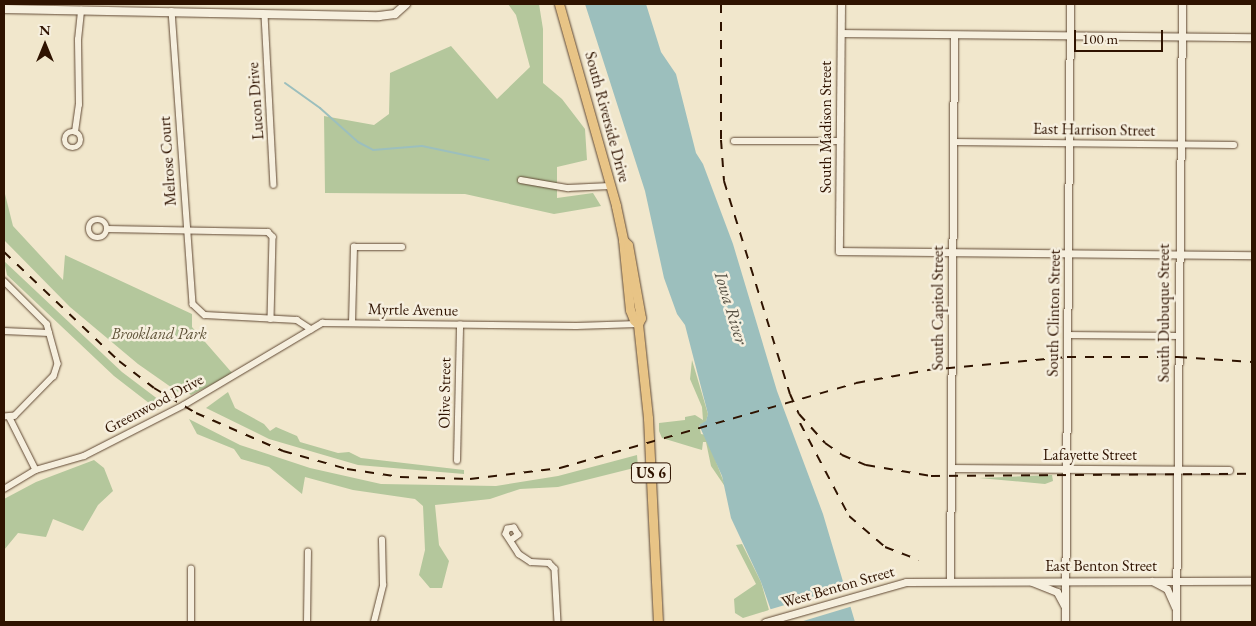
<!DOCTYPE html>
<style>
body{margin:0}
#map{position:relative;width:1256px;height:626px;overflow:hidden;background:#f1e7cc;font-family:"EB Garamond",serif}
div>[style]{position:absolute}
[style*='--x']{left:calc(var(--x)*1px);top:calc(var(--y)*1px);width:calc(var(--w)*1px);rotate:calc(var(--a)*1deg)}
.green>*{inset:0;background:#b4c79c}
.water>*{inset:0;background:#9cbfbd}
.pier>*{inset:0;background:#f1e7cc}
.stream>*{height:2px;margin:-1px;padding:0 1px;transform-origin:1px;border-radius:1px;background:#9cbfbd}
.roads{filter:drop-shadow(0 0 1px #604833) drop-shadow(0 0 1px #604833)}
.minor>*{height:5.5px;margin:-2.75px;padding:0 2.75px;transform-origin:2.75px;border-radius:2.75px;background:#f6efde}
.minor>.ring{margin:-2.75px;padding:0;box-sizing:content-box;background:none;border:5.5px solid #f6efde;border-radius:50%}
.tertiary>*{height:7px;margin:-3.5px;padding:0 3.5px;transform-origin:3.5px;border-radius:3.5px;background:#f6efde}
.secondary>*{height:8px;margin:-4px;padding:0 4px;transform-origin:4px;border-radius:4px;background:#f6efde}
.primary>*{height:9px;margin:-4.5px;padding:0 4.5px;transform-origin:4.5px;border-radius:4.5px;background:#e8c486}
.rail>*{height:2px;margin-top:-1px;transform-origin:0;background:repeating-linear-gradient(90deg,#2f1300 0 9px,transparent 0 18px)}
span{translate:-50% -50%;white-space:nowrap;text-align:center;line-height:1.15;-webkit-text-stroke:5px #f6efde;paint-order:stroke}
.shield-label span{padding:1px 4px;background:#f6efde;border:1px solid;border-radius:4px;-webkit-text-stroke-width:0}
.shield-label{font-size:15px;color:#2f1300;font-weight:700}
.street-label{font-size:16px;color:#2f1300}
.park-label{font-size:16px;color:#5e5237;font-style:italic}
.water-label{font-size:18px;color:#554f42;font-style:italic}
.frame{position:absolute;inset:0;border:5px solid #2f1300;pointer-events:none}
.north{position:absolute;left:20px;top:20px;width:50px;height:50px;-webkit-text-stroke:4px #f6efde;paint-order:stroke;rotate:0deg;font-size:14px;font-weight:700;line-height:20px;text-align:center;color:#2f1300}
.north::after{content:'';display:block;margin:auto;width:18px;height:22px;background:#2f1300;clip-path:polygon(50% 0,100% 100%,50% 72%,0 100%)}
.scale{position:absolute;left:1074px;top:30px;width:89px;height:22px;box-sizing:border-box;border:2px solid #2f1300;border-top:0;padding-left:6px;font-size:15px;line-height:18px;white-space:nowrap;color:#2f1300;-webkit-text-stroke:4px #f6efde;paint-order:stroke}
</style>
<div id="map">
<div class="green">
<i style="clip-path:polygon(508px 4px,539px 4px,543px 29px,543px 83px,562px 99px,585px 129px,587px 160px,557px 167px,557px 198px,593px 193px,601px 206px,554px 214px,465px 194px,325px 193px,324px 116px,374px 125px,389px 114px,390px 73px,451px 46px,497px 99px,530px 67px,516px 15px)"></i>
<i style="clip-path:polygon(4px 190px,13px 226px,63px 280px,65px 255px,192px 314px,192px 327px,233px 374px,191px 395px,181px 388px,178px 392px,138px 364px,70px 307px,4px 240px)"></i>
<i style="clip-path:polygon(4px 261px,122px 372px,163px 403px,158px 410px,114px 376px,7px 275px)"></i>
<i style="clip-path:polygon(692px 360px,708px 414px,706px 422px,699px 425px,701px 434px,706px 435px,726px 488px,711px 466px,706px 442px,703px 442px,702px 450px,695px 448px,662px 438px,659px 431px,659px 423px,685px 420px,685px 417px,695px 415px,703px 420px,702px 407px,690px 379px)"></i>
<i style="clip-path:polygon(228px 392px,235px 408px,264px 424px,270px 431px,276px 427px,297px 436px,300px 442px,338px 453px,349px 452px,361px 458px,464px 470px,464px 474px,358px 465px,269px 439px,206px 408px)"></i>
<i style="clip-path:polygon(189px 419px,240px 445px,310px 468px,381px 484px,496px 486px,558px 476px,637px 455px,638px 467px,558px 487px,520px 489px,490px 499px,435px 505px,439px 545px,449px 561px,442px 588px,430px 588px,419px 575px,425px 550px,423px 506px,415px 499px,353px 490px,305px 477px,302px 494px,269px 467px,241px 459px,234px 449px,197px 434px)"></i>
<i style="clip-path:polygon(94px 460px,104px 468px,113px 491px,98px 505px,83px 531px,53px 519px,46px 537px,18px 533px,4px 550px,4px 499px,36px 482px)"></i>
<i style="clip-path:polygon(1052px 475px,1053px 481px,1045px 484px,979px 478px)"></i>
<i style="clip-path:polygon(742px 544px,761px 582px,769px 610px,743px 618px,735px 613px,734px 599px,756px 584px,736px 545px)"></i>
</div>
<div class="water">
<i style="clip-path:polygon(585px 4px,646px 4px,661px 52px,676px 74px,696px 153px,703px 164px,733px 244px,777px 391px,823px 514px,855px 622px,775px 622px,761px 582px,731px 518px,722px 476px,699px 425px,706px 421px,708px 414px,685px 325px,677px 314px,664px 278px,645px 191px)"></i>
</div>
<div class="pier">
<i style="clip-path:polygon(846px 587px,853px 606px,800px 622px,772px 622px,768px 610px)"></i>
</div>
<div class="stream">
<i style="--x:285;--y:83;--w:43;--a:35.5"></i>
<i style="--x:320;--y:108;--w:51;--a:41.8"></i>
<i style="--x:358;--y:142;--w:17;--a:28"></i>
<i style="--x:373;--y:150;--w:49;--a:-4.7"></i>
<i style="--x:422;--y:146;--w:68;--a:11.8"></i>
</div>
<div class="roads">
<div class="minor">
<i style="--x:172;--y:11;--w:294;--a:85.9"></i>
<i style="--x:193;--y:304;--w:16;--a:43"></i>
<i style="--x:205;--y:315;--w:92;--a:3.1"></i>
<i style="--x:297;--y:320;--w:17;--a:33"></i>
<i style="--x:265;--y:15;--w:170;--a:87"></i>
<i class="ring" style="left:65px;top:132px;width:10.5px;height:10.5px"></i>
<i style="--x:75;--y:132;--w:27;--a:-82"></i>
<i style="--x:79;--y:105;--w:65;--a:-90.9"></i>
<i style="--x:78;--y:40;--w:30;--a:-84"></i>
<i style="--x:734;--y:141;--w:106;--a:0"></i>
<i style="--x:953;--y:142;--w:281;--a:0.6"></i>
<i style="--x:521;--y:180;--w:48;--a:9.7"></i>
<i style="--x:568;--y:188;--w:42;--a:-2.7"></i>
<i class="ring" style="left:89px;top:220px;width:12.5px;height:12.5px"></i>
<i style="--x:107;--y:229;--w:161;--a:1.1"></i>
<i style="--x:268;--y:232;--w:7;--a:45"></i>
<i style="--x:273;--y:237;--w:82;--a:91.4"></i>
<i style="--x:4;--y:281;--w:61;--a:45"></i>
<i style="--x:47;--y:324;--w:41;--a:74.6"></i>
<i style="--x:58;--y:364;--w:13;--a:108"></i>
<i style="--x:54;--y:376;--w:56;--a:134.3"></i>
<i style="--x:15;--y:416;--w:11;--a:175"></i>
<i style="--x:352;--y:323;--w:76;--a:-88.5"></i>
<i style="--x:354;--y:247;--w:48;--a:0"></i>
<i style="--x:4;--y:331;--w:45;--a:2.5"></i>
<i style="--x:1067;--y:335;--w:111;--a:0.5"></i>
<i style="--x:10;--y:418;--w:58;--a:63.4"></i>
<i style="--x:457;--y:461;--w:136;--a:-88.7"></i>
<i style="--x:4;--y:489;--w:37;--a:-31"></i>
<i style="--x:36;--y:470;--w:50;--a:-16.3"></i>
<i style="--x:84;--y:456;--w:112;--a:-27"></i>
<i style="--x:184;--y:405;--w:161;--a:-30.7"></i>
<i style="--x:322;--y:323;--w:254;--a:0.7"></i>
<i style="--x:576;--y:326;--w:62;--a:-1.8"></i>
<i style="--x:511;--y:540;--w:9;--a:-36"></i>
<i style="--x:518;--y:535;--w:8;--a:-120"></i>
<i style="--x:514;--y:528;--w:6;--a:171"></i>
<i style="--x:508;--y:529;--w:5;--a:112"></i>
<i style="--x:506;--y:534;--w:24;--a:57"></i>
<i style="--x:519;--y:554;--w:14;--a:34"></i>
<i style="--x:531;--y:562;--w:18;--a:3"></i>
<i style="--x:549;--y:563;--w:8;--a:45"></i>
<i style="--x:555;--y:569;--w:53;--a:86.8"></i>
<i style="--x:191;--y:622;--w:53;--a:-90"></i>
<i style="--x:307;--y:622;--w:70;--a:-89.2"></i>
<i style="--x:374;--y:622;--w:38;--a:-76"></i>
<i style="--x:383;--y:585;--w:45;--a:-91.3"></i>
</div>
<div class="tertiary">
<i style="--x:841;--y:4;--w:247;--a:90.5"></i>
<i style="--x:839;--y:251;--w:413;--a:0.6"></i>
<i style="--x:841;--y:33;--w:411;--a:0.6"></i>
<i style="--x:951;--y:468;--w:278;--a:0.4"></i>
<i style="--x:950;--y:581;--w:546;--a:-89.58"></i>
<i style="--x:1152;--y:581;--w:17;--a:28"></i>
<i style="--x:1167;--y:589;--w:20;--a:66"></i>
<i style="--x:1032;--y:582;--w:27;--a:22"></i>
<i style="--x:1057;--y:592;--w:15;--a:62"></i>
<i style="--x:765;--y:622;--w:147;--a:-15.8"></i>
<i style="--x:906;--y:582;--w:346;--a:-0.2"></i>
<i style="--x:1065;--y:622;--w:618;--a:-89.54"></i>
<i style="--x:1176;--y:622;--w:618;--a:-89.44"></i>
</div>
<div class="secondary">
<i style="--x:4;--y:9;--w:375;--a:1.1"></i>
<i style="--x:379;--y:16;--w:16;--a:-7"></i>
<i style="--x:395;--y:14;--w:15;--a:-42"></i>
</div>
<div class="primary">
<i style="--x:559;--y:4;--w:210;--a:74.2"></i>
<i style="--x:616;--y:206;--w:35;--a:78"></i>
<i style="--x:623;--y:240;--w:70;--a:84.3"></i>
<i style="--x:630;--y:310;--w:11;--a:68"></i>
<i style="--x:634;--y:320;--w:6;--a:45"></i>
<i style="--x:623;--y:240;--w:7;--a:45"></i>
<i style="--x:628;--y:245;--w:74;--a:79.9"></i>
<i style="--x:641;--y:318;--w:7;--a:117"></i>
<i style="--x:638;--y:324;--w:95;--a:83.9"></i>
<i style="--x:648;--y:418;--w:204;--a:87.2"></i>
</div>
</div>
<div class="rail">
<i style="--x:721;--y:4;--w:136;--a:90"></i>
<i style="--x:721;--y:140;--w:41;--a:85.8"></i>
<i style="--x:724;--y:181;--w:223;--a:72.8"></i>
<i style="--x:790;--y:394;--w:22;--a:66"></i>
<i style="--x:799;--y:414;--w:39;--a:48"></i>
<i style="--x:825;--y:443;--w:21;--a:35"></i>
<i style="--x:842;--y:455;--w:26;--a:23"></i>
<i style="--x:866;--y:465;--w:66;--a:9.6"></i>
<i style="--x:931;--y:476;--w:321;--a:-0.4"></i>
<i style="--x:4;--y:252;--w:158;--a:43.5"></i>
<i style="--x:119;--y:361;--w:44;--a:37.6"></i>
<i style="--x:154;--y:388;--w:49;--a:30.8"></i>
<i style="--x:196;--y:413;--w:95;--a:23.6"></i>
<i style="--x:283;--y:451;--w:66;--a:15.7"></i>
<i style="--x:347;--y:469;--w:54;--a:8.6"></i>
<i style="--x:400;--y:477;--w:70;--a:1.6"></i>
<i style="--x:470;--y:479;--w:91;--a:-7"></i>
<i style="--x:560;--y:468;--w:308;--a:-16"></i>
<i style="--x:856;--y:383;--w:73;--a:-10.2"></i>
<i style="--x:928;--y:370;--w:140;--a:-5.3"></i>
<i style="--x:1067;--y:357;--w:111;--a:0"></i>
<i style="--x:1178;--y:357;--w:74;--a:3.9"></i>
<i style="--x:800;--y:423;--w:105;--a:62.2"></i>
<i style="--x:849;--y:516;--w:48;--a:40.7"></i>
<i style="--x:885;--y:547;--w:36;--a:21"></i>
</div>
<div class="shield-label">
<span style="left:651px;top:473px">US 6</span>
</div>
<div class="street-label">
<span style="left:256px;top:101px;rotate:-94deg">Lucon Drive</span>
<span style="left:607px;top:117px;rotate:75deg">South Riverside Drive</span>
<span style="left:826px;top:127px;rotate:-90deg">South Madison Street</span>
<span style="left:1094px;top:130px;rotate:1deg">East Harrison Street</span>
<span style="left:168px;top:161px;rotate:-94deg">Melrose Court</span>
<span style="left:938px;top:308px;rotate:-90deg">South Capitol Street</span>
<span style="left:413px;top:310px;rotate:1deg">Myrtle Avenue</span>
<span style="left:1054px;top:313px;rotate:-89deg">South Clinton Street</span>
<span style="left:1164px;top:313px;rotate:-90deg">South Dubuque Street</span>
<span style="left:445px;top:393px;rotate:-89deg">Olive Street</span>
<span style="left:154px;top:404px;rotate:-28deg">Greenwood Drive</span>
<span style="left:1090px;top:455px">Lafayette Street</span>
<span style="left:1101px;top:566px">East Benton Street</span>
<span style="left:838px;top:587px;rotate:-16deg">West Benton Street</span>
</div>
<div class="park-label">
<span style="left:159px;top:334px">Brookland Park</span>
</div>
<div class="water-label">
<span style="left:731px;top:308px;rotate:73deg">Iowa River</span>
</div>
<div class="frame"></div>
<div class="north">N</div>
<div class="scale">100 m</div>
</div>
